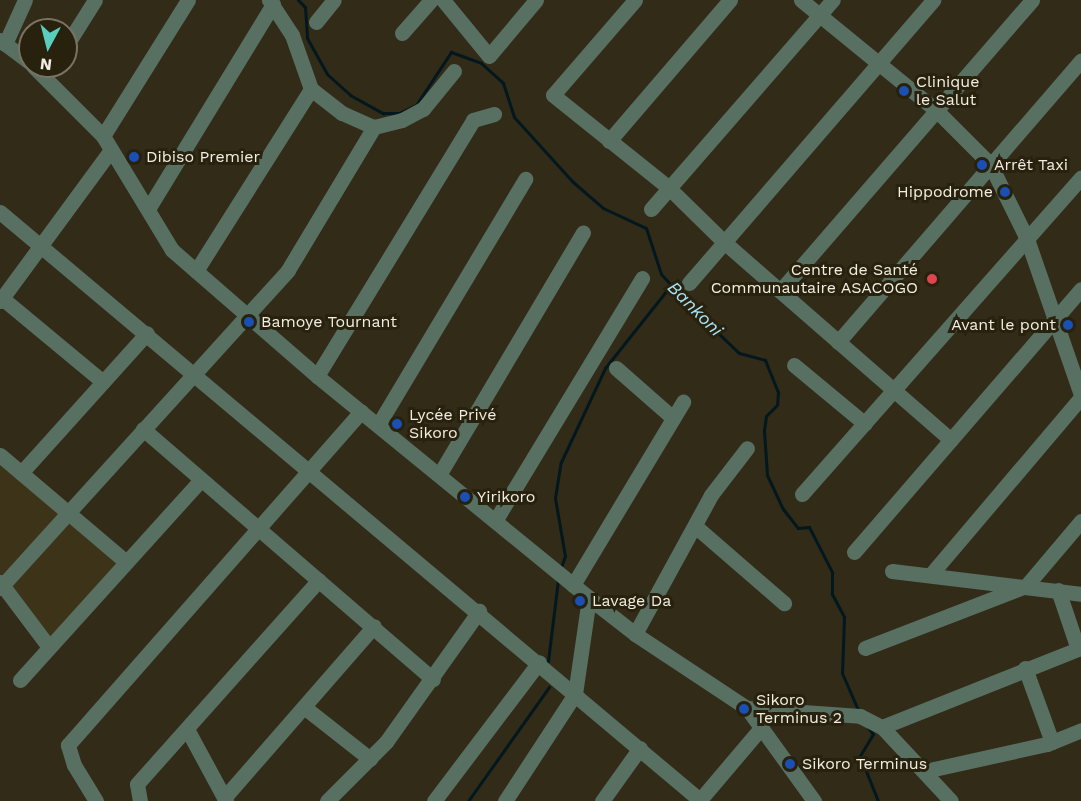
<!DOCTYPE html>
<meta charset="utf-8">
<style>
body{margin:0}
#map{position:relative;width:1081px;height:801px;overflow:hidden;background:#322b18;font-family:"Work Sans",sans-serif}
div>[style]{position:absolute}
[style*='--x']{left:calc(var(--x)*1px);top:calc(var(--y)*1px);width:calc(var(--w)*1px);rotate:calc(var(--a)*1deg)}
.built>*{inset:0;background:#3d3319}
.stream>*{height:3px;margin:-1.5px;padding:0 1.5px;transform-origin:1.5px;border-radius:1.5px;background:#02181e}
.minor>*{height:15px;margin:-7.5px;padding:0 7.5px;transform-origin:7.5px;border-radius:7.5px;background:#587062}
.dots>*{width:16px;height:16px;translate:-50% -50%;box-sizing:border-box;border:3px solid #28210e;border-radius:50%}
span{translate:-50% -50%;white-space:nowrap;text-align:center;line-height:1.15;-webkit-text-stroke:6px #28210e;paint-order:stroke}
.poi-label{font-size:16px;color:#f2ede1}
.left{translate:0 -50%;text-align:left}
.right{translate:-100% -50%;text-align:right}
.water-label{font-size:18px;color:#a9e5f8;font-style:italic}
.north{position:absolute;left:18px;top:18px;width:60px;height:60px;box-sizing:border-box;background:#28210e;border:2px solid #797362;border-radius:50%;rotate:187deg;font-size:16px;font-weight:700;line-height:24px;text-align:center;color:#f2ede1}
.north::after{content:'';display:block;margin:auto;width:21px;height:27px;background:#5acebd;clip-path:polygon(50% 0,100% 100%,50% 72%,0 100%)}
</style>
<div id="map">
<div class="built">
<i style="clip-path:polygon(0 460px,120px 563px,48px 642px,0 576px)"></i>
</div>
<div class="stream">
<i style="--x:298;--y:0;--w:10;--a:45"></i>
<i style="--x:305;--y:7;--w:31;--a:86"></i>
<i style="--x:307;--y:38;--w:41;--a:60.9"></i>
<i style="--x:327;--y:74;--w:31;--a:42"></i>
<i style="--x:350;--y:95;--w:38;--a:29"></i>
<i style="--x:383;--y:113;--w:16;--a:0"></i>
<i style="--x:399;--y:113;--w:19;--a:-25"></i>
<i style="--x:416;--y:105;--w:64;--a:-56.6"></i>
<i style="--x:451;--y:52;--w:32;--a:20"></i>
<i style="--x:481;--y:63;--w:30;--a:42"></i>
<i style="--x:503;--y:83;--w:36;--a:72"></i>
<i style="--x:514;--y:117;--w:88;--a:47.8"></i>
<i style="--x:573;--y:182;--w:40;--a:41"></i>
<i style="--x:603;--y:208;--w:47;--a:24.9"></i>
<i style="--x:646;--y:228;--w:48;--a:71.9"></i>
<i style="--x:661;--y:274;--w:49;--a:47.5"></i>
<i style="--x:694;--y:310;--w:62;--a:43.7"></i>
<i style="--x:739;--y:353;--w:27;--a:15"></i>
<i style="--x:765;--y:360;--w:35;--a:68"></i>
<i style="--x:778;--y:392;--w:13;--a:94"></i>
<i style="--x:777;--y:405;--w:16;--a:135"></i>
<i style="--x:766;--y:416;--w:15;--a:98"></i>
<i style="--x:764;--y:431;--w:44;--a:86.1"></i>
<i style="--x:767;--y:475;--w:38;--a:65"></i>
<i style="--x:783;--y:509;--w:24;--a:52"></i>
<i style="--x:798;--y:528;--w:11;--a:-5"></i>
<i style="--x:809;--y:527;--w:51;--a:62.9"></i>
<i style="--x:832;--y:572;--w:22;--a:90"></i>
<i style="--x:832;--y:594;--w:26;--a:62"></i>
<i style="--x:844;--y:617;--w:56;--a:92"></i>
<i style="--x:842;--y:673;--w:40;--a:66.6"></i>
<i style="--x:561;--y:567;--w:12;--a:-70"></i>
<i style="--x:565;--y:556;--w:59;--a:-99.8"></i>
<i style="--x:555;--y:498;--w:36;--a:-81"></i>
<i style="--x:561;--y:462;--w:104;--a:-64.9"></i>
<i style="--x:605;--y:368;--w:106;--a:-51.5"></i>
<i style="--x:548;--y:661;--w:82;--a:-83"></i>
<i style="--x:867;--y:726;--w:10;--a:53"></i>
<i style="--x:873;--y:734;--w:26;--a:121"></i>
<i style="--x:860;--y:756;--w:48;--a:68.2"></i>
<i style="--x:468;--y:801;--w:140;--a:-54.6"></i>
</div>
<div class="minor">
<i style="--x:269;--y:0;--w:42;--a:56.7"></i>
<i style="--x:292;--y:35;--w:57;--a:70.6"></i>
<i style="--x:311;--y:89;--w:39;--a:38"></i>
<i style="--x:342;--y:113;--w:35;--a:24"></i>
<i style="--x:374;--y:127;--w:29;--a:-14"></i>
<i style="--x:402;--y:120;--w:24;--a:-28"></i>
<i style="--x:423;--y:109;--w:49;--a:-50.8"></i>
<i style="--x:443;--y:0;--w:72;--a:50.6"></i>
<i style="--x:489;--y:56;--w:73;--a:-50"></i>
<i style="--x:635;--y:0;--w:125;--a:130.8"></i>
<i style="--x:553;--y:95;--w:149;--a:38.7"></i>
<i style="--x:669;--y:188;--w:77;--a:44.5"></i>
<i style="--x:724;--y:242;--w:301;--a:41.1"></i>
<i style="--x:801;--y:0;--w:174;--a:39.2"></i>
<i style="--x:936;--y:110;--w:76;--a:45"></i>
<i style="--x:990;--y:164;--w:84;--a:63.7"></i>
<i style="--x:1027;--y:239;--w:165;--a:70.9"></i>
<i style="--x:316;--y:22;--w:28;--a:-51"></i>
<i style="--x:402;--y:33;--w:44;--a:-48.7"></i>
<i style="--x:0;--y:40;--w:38;--a:37"></i>
<i style="--x:5;--y:44;--w:48;--a:-65.6"></i>
<i style="--x:66;--y:46;--w:54;--a:-57.8"></i>
<i style="--x:33;--y:66;--w:99;--a:45"></i>
<i style="--x:103;--y:136;--w:133;--a:58.8"></i>
<i style="--x:172;--y:250;--w:192;--a:41"></i>
<i style="--x:317;--y:376;--w:351;--a:39.2"></i>
<i style="--x:589;--y:598;--w:58;--a:38"></i>
<i style="--x:635;--y:634;--w:134;--a:33.5"></i>
<i style="--x:747;--y:708;--w:115;--a:54.2"></i>
<i style="--x:103;--y:136;--w:160;--a:-58"></i>
<i style="--x:609;--y:141;--w:186;--a:-49.4"></i>
<i style="--x:148;--y:209;--w:240;--a:-58.6"></i>
<i style="--x:651;--y:209;--w:277;--a:-49"></i>
<i style="--x:0;--y:212;--w:916;--a:40.04"></i>
<i style="--x:196;--y:271;--w:215;--a:-57.7"></i>
<i style="--x:689;--y:283;--w:374;--a:-49.2"></i>
<i style="--x:780;--y:291;--w:385;--a:-49.1"></i>
<i style="--x:2;--y:298;--w:131;--a:39.7"></i>
<i style="--x:0;--y:301;--w:187;--a:-53.7"></i>
<i style="--x:838;--y:342;--w:372;--a:-49.2"></i>
<i style="--x:794;--y:365;--w:92;--a:39.7"></i>
<i style="--x:616;--y:368;--w:76;--a:41.3"></i>
<i style="--x:317;--y:376;--w:300;--a:-58.6"></i>
<i style="--x:473;--y:120;--w:22;--a:-16"></i>
<i style="--x:378;--y:425;--w:287;--a:-59.1"></i>
<i style="--x:143;--y:429;--w:383;--a:40.8"></i>
<i style="--x:0;--y:455;--w:165;--a:40.3"></i>
<i style="--x:21;--y:473;--w:188;--a:-48"></i>
<i style="--x:439;--y:475;--w:282;--a:-59.3"></i>
<i style="--x:802;--y:494;--w:422;--a:-48.6"></i>
<i style="--x:495;--y:521;--w:284;--a:-58.8"></i>
<i style="--x:695;--y:526;--w:118;--a:40.9"></i>
<i style="--x:854;--y:552;--w:347;--a:-49.2"></i>
<i style="--x:892;--y:571;--w:190;--a:6.9"></i>
<i style="--x:932;--y:573;--w:231;--a:-49.7"></i>
<i style="--x:0;--y:582;--w:81;--a:53"></i>
<i style="--x:573;--y:585;--w:214;--a:-59"></i>
<i style="--x:0;--y:588;--w:429;--a:-47.8"></i>
<i style="--x:288;--y:270;--w:167;--a:-59"></i>
<i style="--x:1058;--y:590;--w:62;--a:71.3"></i>
<i style="--x:635;--y:634;--w:158;--a:-61.3"></i>
<i style="--x:711;--y:495;--w:59;--a:-52.5"></i>
<i style="--x:865;--y:648;--w:173;--a:-21.1"></i>
<i style="--x:1026;--y:586;--w:85;--a:-49.8"></i>
<i style="--x:1025;--y:668;--w:79;--a:70"></i>
<i style="--x:20;--y:680;--w:270;--a:-47.9"></i>
<i style="--x:304;--y:707;--w:84;--a:38.2"></i>
<i style="--x:747;--y:708;--w:113;--a:4"></i>
<i style="--x:860;--y:716;--w:25;--a:27"></i>
<i style="--x:882;--y:727;--w:101;--a:47"></i>
<i style="--x:882;--y:727;--w:214;--a:-21.7"></i>
<i style="--x:187;--y:729;--w:82;--a:61.6"></i>
<i style="--x:925;--y:771;--w:125;--a:-12.5"></i>
<i style="--x:1047;--y:744;--w:37;--a:-22"></i>
<i style="--x:224;--y:798;--w:228;--a:-48.9"></i>
<i style="--x:96;--y:801;--w:42;--a:-121.4"></i>
<i style="--x:74;--y:765;--w:21;--a:-107"></i>
<i style="--x:68;--y:745;--w:444;--a:-48.7"></i>
<i style="--x:140;--y:801;--w:17;--a:-100"></i>
<i style="--x:137;--y:784;--w:273;--a:-48.3"></i>
<i style="--x:327;--y:801;--w:83;--a:-45"></i>
<i style="--x:386;--y:742;--w:161;--a:-54.6"></i>
<i style="--x:434;--y:801;--w:174;--a:-52.9"></i>
<i style="--x:505;--y:801;--w:128;--a:-56.8"></i>
<i style="--x:575;--y:694;--w:97;--a:-81.7"></i>
<i style="--x:602;--y:801;--w:65;--a:-54.4"></i>
<i style="--x:699;--y:801;--w:96;--a:-49.7"></i>
</div>
<div class="dots">
<i style="left:904px;top:91px;background:#1a4fb4"></i>
<i style="left:134px;top:157px;background:#1a4fb4"></i>
<i style="left:982px;top:165px;background:#1a4fb4"></i>
<i style="left:1005px;top:192px;background:#1a4fb4"></i>
<i style="left:932px;top:279px;background:#e0444e"></i>
<i style="left:249px;top:322px;background:#1a4fb4"></i>
<i style="left:1068px;top:325px;background:#1a4fb4"></i>
<i style="left:397px;top:424px;background:#1a4fb4"></i>
<i style="left:465px;top:497px;background:#1a4fb4"></i>
<i style="left:580px;top:601px;background:#1a4fb4"></i>
<i style="left:744px;top:709px;background:#1a4fb4"></i>
<i style="left:790px;top:764px;background:#1a4fb4"></i>
</div>
<div class="poi-label">
<span class="left" style="left:916px;top:91px">Clinique<br>le Salut</span>
<span class="left" style="left:146px;top:157px">Dibiso Premier</span>
<span class="left" style="left:994px;top:165px">Arrêt Taxi</span>
<span class="right" style="left:993px;top:192px">Hippodrome</span>
<span class="right" style="left:918px;top:279px">Centre de Santé<br>Communautaire ASACOGO</span>
<span class="left" style="left:261px;top:322px">Bamoye Tournant</span>
<span class="right" style="left:1056px;top:325px">Avant le pont</span>
<span class="left" style="left:409px;top:424px">Lycée Privé<br>Sikoro</span>
<span class="left" style="left:477px;top:497px">Yirikoro</span>
<span class="left" style="left:592px;top:601px">Lavage Da</span>
<span class="left" style="left:756px;top:709px">Sikoro<br>Terminus 2</span>
<span class="left" style="left:802px;top:764px">Sikoro Terminus</span>
</div>
<div class="water-label">
<span style="left:695px;top:309px;rotate:45deg">Bankoni</span>
</div>
<div class="north">N</div>
</div>
